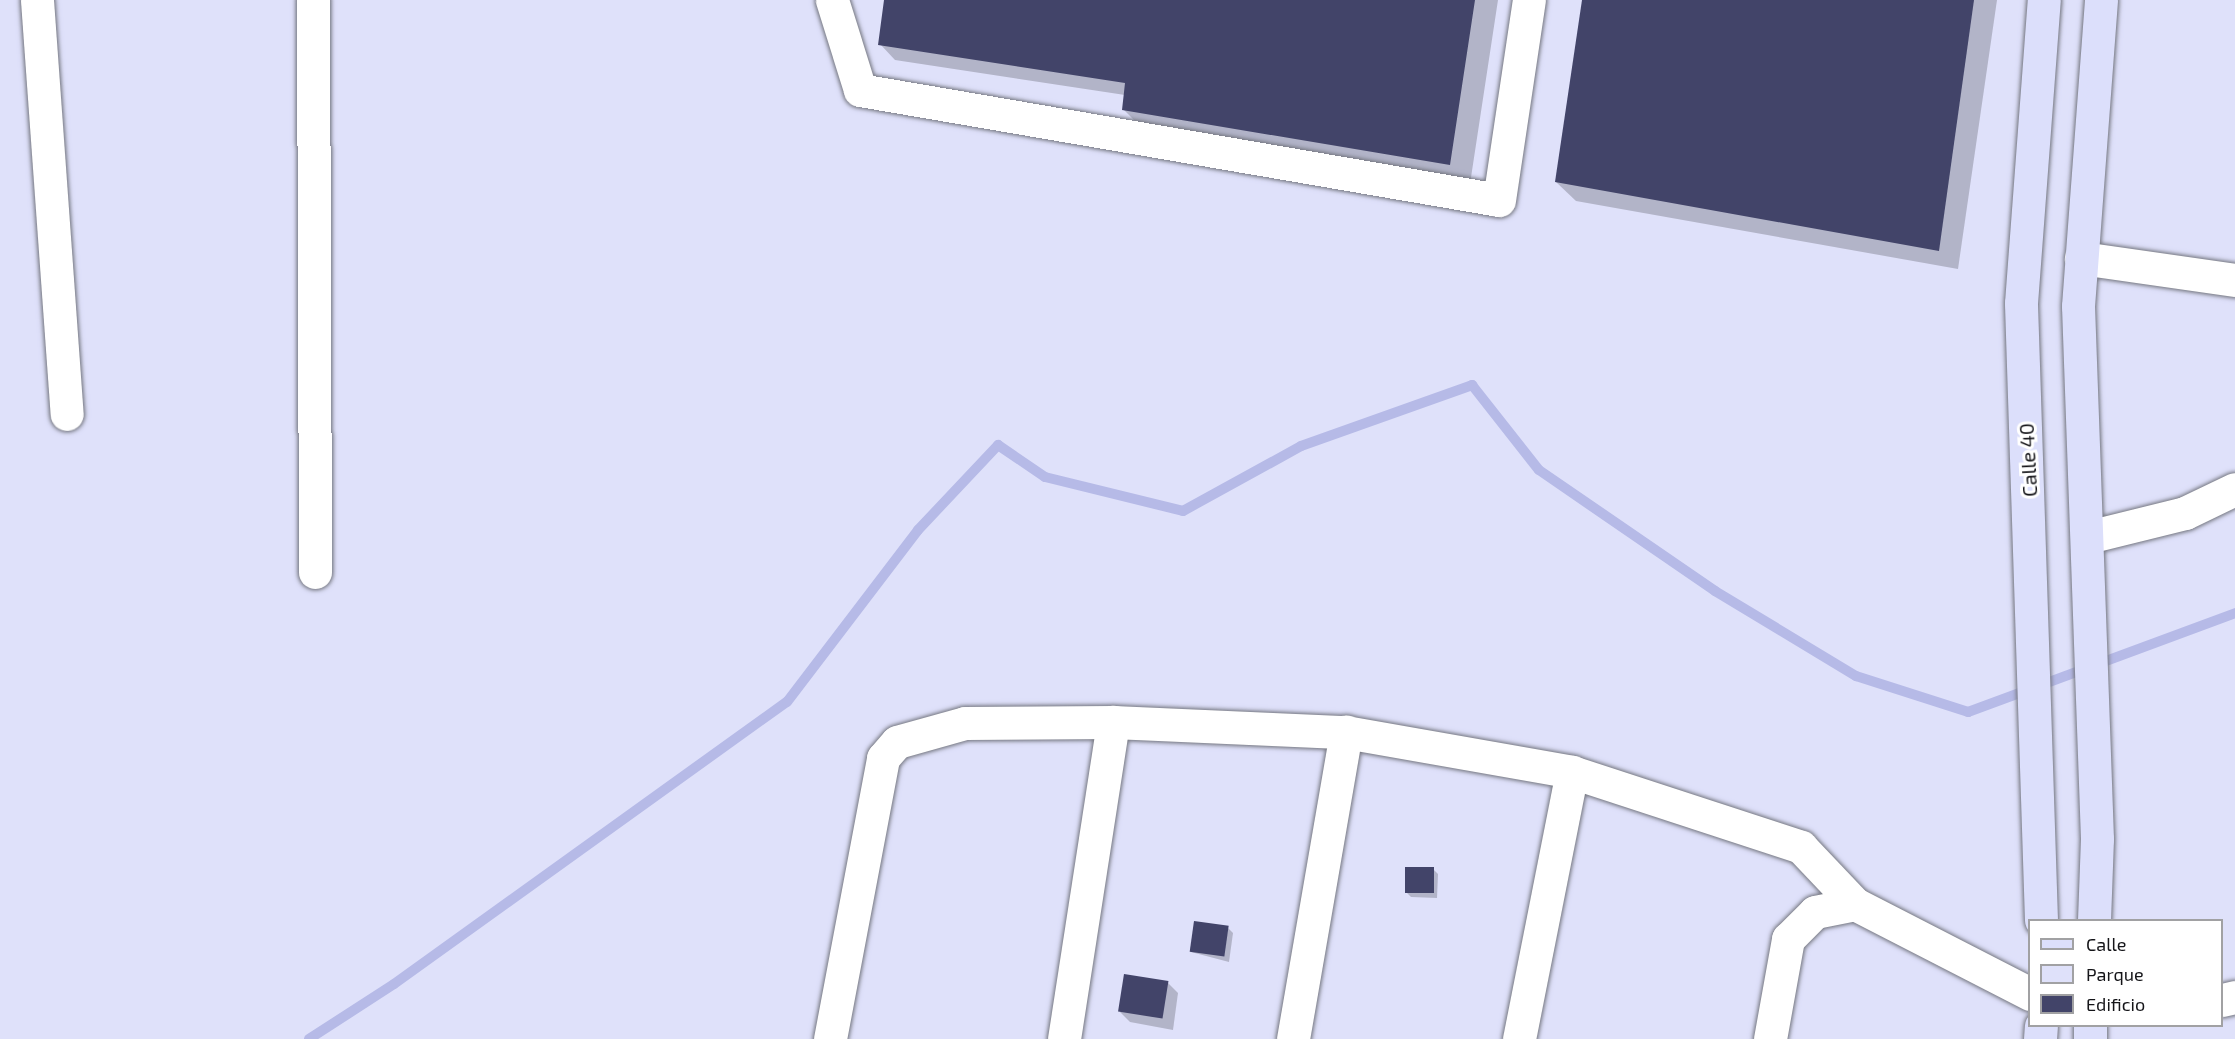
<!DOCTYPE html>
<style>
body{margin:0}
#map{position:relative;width:2235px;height:1039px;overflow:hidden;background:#fafbfd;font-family:"Exo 2",sans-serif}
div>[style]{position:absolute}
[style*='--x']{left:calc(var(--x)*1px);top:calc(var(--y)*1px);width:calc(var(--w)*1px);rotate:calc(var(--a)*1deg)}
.green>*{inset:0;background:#dfe1fa}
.shadow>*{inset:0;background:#0003}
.stream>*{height:10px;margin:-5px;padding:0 5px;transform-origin:5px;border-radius:5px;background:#b6bae7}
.building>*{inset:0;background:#424469;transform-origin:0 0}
.roads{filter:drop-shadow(0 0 2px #757781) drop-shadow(0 0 2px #757781)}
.minor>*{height:33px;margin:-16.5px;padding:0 16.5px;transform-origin:16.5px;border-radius:16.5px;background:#fff}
.major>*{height:33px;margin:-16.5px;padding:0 16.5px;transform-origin:16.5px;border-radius:16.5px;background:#dcdffb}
span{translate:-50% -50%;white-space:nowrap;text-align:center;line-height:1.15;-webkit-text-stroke:6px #fff;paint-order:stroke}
.street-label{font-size:20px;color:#151519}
.legend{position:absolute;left:2028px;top:919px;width:195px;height:108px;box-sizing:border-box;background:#fff;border:2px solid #a1a1a3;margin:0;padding:8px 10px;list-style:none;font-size:18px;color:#151519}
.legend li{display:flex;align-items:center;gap:12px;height:30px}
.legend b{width:30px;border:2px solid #a1a1a3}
</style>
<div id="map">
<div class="green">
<i style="clip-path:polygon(evenodd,0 0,2235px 0,2235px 1039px,0 1039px,0 0,2030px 920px,2222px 920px,2222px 1026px,2030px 1026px,2030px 920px)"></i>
</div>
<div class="shadow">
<i style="clip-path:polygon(886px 0,1498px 0,1470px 184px,1143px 129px,1123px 109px,1125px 95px,895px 60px,880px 44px)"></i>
<i style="clip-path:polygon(1583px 0,1997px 0,1958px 269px,1576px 201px,1556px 182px)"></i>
<i style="clip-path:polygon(1433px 869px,1438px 874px,1437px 898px,1411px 897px,1406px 892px)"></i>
<i style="clip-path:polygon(1228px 928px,1233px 933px,1229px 962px,1191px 952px)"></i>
<i style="clip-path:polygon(1168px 983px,1178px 993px,1173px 1030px,1130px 1022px,1120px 1012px)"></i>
</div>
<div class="stream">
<i style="--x:309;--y:1039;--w:101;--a:-32.9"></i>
<i style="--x:394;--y:984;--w:484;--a:-35.7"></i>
<i style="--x:787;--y:702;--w:216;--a:-52.7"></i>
<i style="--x:918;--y:530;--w:117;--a:-46.7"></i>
<i style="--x:998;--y:445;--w:57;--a:34.2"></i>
<i style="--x:1045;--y:477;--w:142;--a:13.8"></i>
<i style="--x:1183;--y:511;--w:135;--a:-28.8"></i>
<i style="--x:1301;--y:446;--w:182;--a:-19.6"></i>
<i style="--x:1472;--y:385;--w:108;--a:51.8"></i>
<i style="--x:1539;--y:470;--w:214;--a:34.5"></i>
<i style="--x:1715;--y:591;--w:165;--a:31.1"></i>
<i style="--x:1856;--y:676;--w:118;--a:17.8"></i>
<i style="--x:1968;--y:712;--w:285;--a:-20.3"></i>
</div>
<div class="building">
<i style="clip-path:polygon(884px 0,1475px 0,1450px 165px,1122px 110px,1125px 83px,878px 45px)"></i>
<i style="clip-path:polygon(1582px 0,1974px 0,1939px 251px,1555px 182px)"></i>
<i style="left:1405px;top:867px;width:29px;height:26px"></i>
<i style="left:1194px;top:921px;width:35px;height:31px;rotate:8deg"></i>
<i style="left:1124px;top:974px;width:45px;height:38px;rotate:9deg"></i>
</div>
<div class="roads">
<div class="minor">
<i style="--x:37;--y:0;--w:415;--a:85.9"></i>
<i style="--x:313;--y:0;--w:572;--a:89.8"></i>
<i style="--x:832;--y:0;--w:94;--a:72.7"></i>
<i style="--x:860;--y:90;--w:648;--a:9.77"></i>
<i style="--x:1499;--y:200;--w:202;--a:-81.5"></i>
<i style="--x:2081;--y:258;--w:156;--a:8.1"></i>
<i style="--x:2088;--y:537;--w:100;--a:-13.9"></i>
<i style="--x:2185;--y:513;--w:55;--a:-25.6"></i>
<i style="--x:2222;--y:1000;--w:13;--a:-13"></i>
<i style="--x:830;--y:1039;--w:286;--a:-79.3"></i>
<i style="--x:883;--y:758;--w:21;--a:-49"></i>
<i style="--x:897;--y:742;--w:71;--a:-15.6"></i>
<i style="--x:965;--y:723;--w:148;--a:-0.4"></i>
<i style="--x:1113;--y:722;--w:233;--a:2.5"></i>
<i style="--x:1346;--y:732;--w:230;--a:10"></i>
<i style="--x:1572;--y:772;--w:241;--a:18.1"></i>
<i style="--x:1801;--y:847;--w:79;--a:46.5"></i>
<i style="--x:1064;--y:1039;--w:321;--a:-81.2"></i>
<i style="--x:1293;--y:1039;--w:312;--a:-80.2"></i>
<i style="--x:1519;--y:1039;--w:272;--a:-78.8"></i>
<i style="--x:1770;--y:1039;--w:102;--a:-79.8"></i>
<i style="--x:1788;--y:939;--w:38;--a:-45"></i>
<i style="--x:1815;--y:912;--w:41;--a:-11.3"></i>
<i style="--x:1855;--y:904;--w:197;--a:27.2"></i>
</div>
<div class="major">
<i style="--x:2041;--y:920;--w:617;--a:-91.86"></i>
<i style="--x:2021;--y:303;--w:304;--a:-85.7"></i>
<i style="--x:2094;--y:920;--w:81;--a:-87.9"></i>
<i style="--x:2097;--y:839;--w:533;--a:-92.04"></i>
<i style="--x:2078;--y:306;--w:307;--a:-85.7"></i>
<i style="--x:2040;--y:1039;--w:13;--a:-86"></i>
<i style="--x:2090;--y:1039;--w:13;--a:-90"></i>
</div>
</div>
<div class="street-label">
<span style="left:2028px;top:460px;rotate:-93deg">Calle 40</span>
</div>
<ul class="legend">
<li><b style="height:8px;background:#dcdffb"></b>Calle</li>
<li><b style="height:16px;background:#dfe1fa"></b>Parque</li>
<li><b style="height:16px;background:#424469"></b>Edificio</li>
</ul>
</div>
